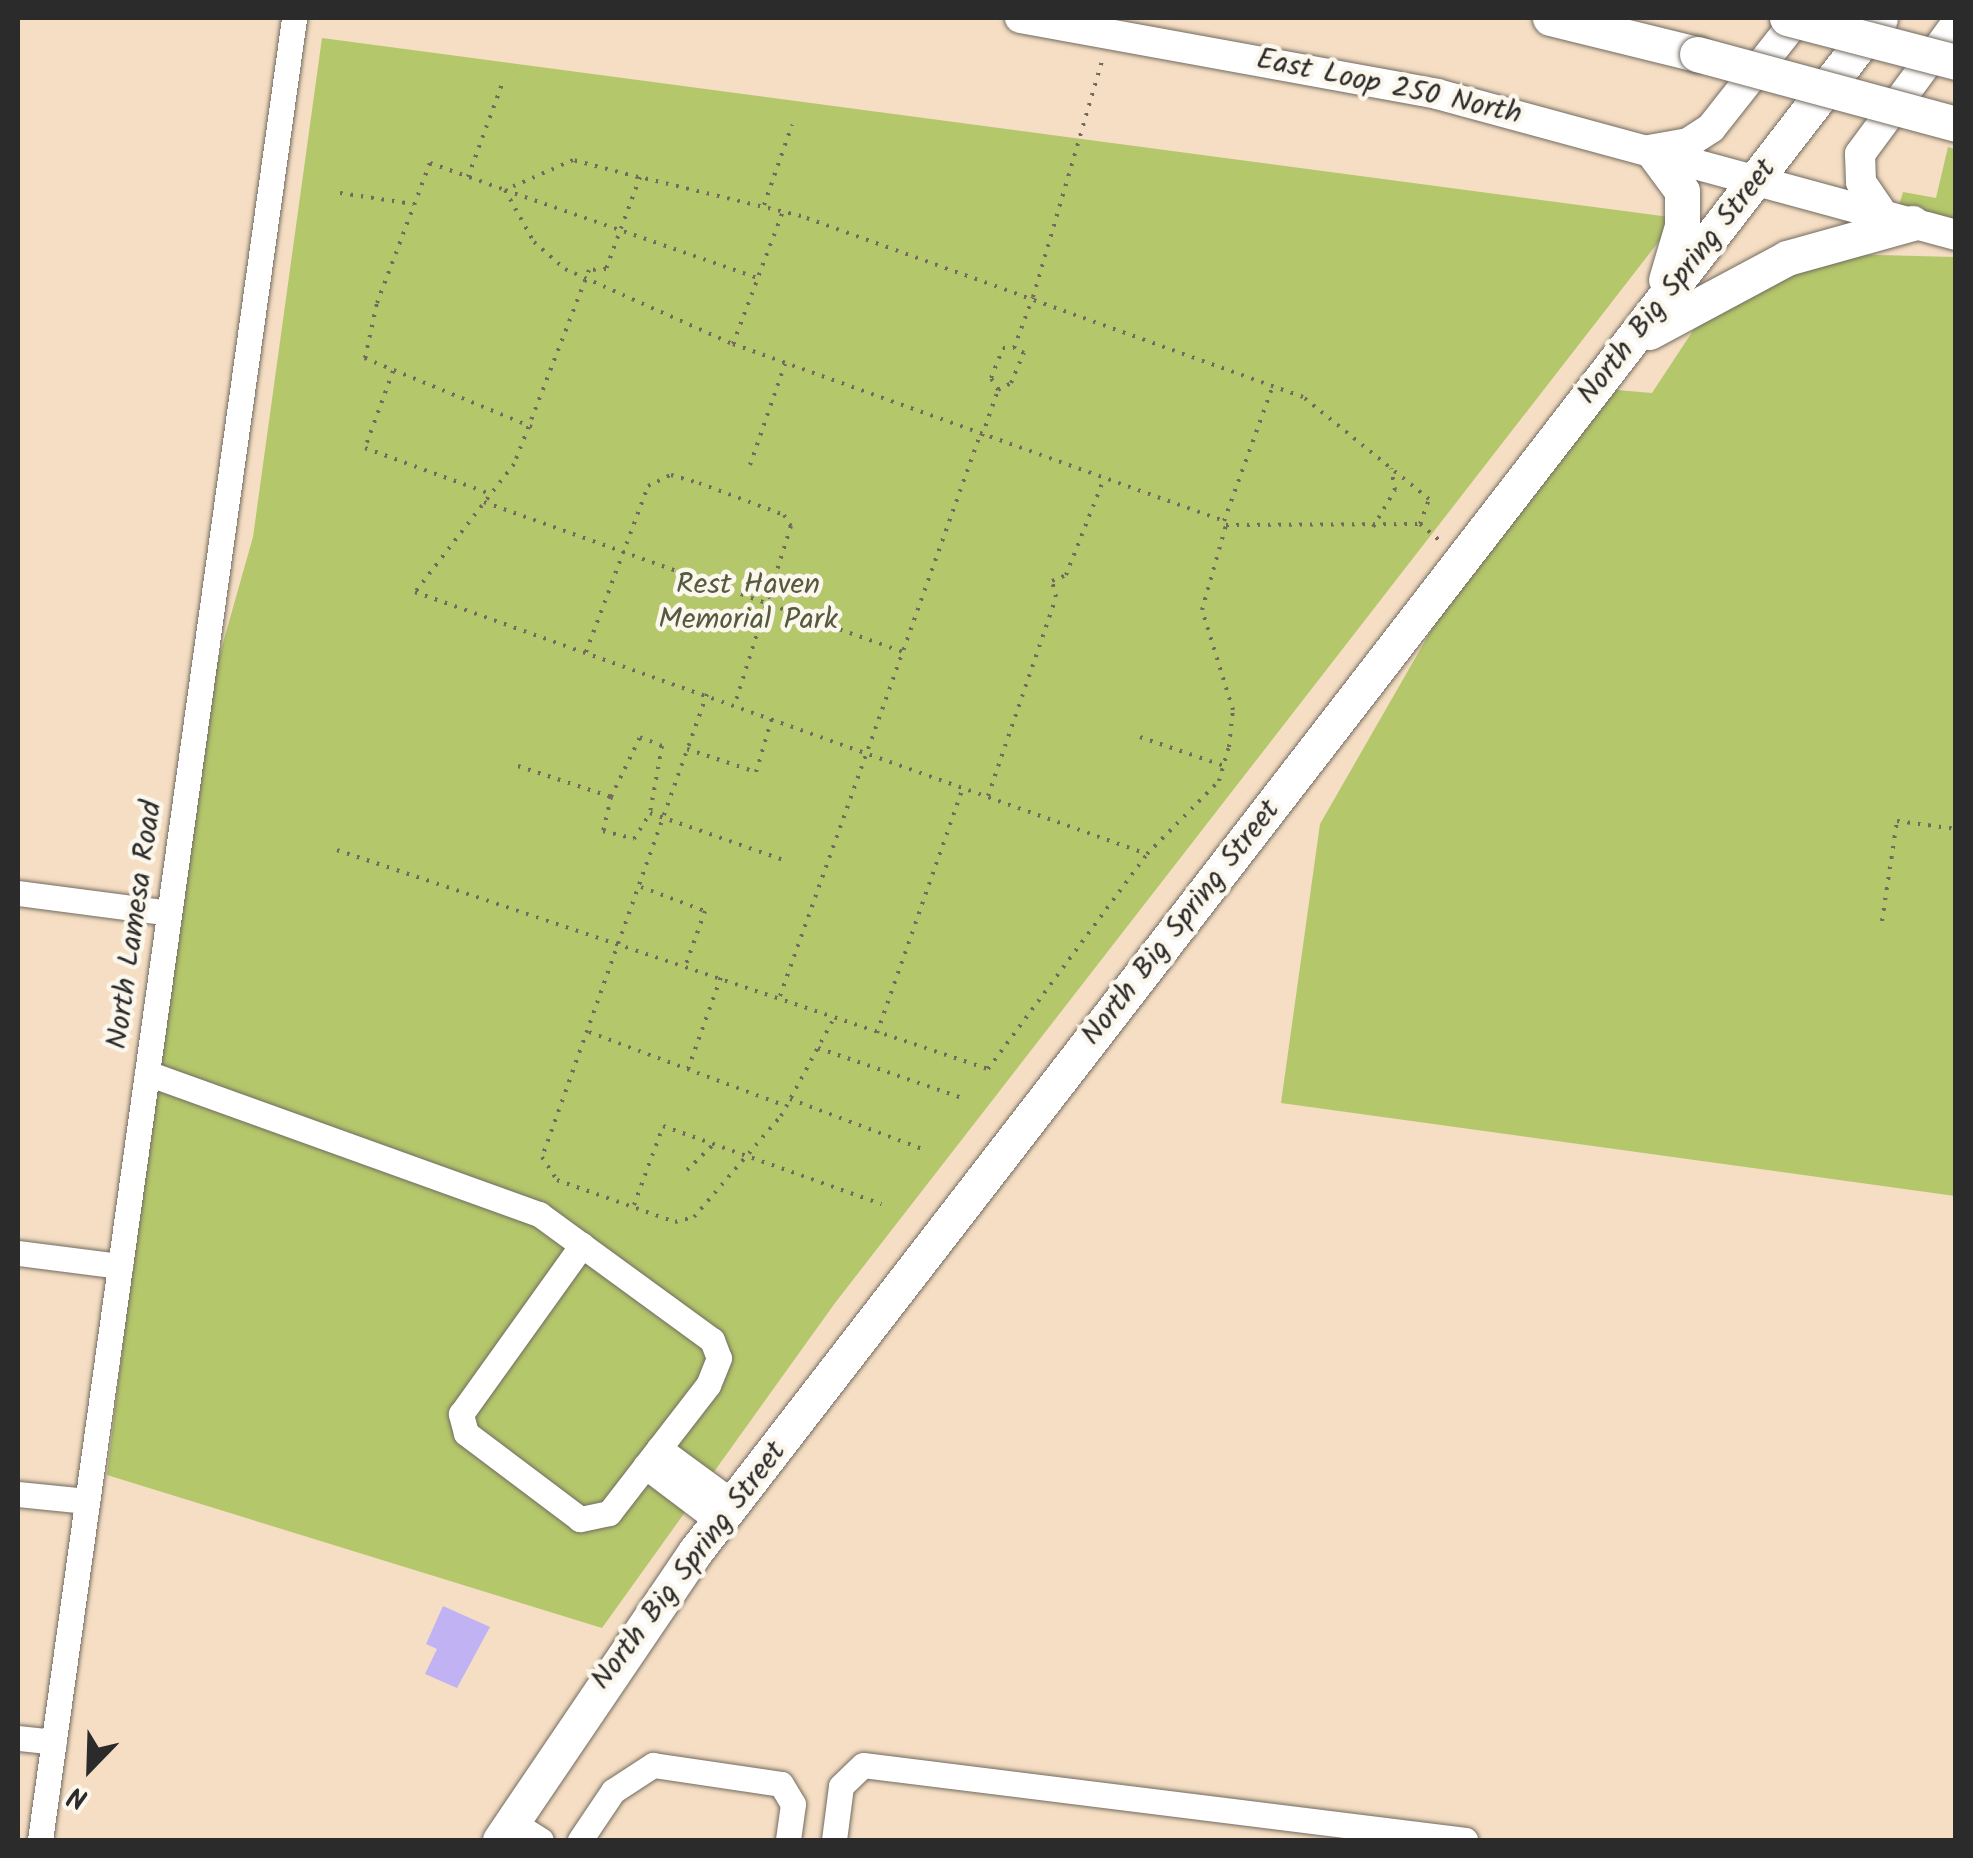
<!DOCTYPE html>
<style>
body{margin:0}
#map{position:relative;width:1973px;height:1858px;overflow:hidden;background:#f5dec3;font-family:Kalam,sans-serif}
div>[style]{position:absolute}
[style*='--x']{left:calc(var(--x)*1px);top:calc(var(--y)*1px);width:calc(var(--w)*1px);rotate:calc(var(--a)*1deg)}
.green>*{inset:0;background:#b4c76b}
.building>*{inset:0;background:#c1b2f3}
.path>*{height:4px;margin-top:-2px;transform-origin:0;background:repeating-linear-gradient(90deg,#726a60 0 2.5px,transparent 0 10.5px)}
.roads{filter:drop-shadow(0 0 2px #726a60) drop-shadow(0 0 2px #726a60)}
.minor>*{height:25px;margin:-12.5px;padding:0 12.5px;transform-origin:12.5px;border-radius:12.5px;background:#fff}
.major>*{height:30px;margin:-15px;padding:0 15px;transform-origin:15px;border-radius:15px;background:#fff}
.highway>*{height:35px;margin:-17.5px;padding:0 17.5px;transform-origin:17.5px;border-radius:17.5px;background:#fff}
.bridges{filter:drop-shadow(0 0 2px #726a60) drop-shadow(0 0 2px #726a60)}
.highway-bridge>*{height:35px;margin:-17.5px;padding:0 17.5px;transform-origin:17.5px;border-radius:17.5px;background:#fff}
span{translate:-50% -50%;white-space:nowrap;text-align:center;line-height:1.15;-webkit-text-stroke:9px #fbf7ec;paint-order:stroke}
.street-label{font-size:30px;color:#2b2b2b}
.park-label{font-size:30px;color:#545a3e}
.frame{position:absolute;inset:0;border:20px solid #2b2b2b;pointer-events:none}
.north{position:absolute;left:40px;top:1718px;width:100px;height:100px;-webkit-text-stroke:8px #fbf7ec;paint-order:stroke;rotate:203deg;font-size:28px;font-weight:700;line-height:40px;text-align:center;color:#2b2b2b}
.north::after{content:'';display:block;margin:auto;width:35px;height:45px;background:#2b2b2b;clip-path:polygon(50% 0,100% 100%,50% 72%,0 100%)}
</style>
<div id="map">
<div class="green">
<i style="clip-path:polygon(322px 38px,1677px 218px,835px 1303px,602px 1628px,107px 1475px,172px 939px,210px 689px,253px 537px)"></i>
<i style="clip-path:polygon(1948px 147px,1955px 149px,1955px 224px,1898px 209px,1903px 192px,1936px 198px)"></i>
<i style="clip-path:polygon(1802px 253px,1955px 257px,1955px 1196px,1281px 1103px,1320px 824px,1502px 507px,1594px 388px,1652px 393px,1702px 317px)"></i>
</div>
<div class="building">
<i style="clip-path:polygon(443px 1606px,490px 1627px,457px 1688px,425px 1674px,437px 1649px,426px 1644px)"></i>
</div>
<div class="path">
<i style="--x:468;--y:177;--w:99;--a:-69.9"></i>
<i style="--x:638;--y:177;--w:67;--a:-165.3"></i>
<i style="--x:573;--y:160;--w:74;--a:156.2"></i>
<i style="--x:505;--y:190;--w:268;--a:19.2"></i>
<i style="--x:340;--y:193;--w:74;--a:8.6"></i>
<i style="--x:764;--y:205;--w:85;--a:-70.7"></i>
<i style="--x:733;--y:344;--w:142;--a:-69.4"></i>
<i style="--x:393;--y:371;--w:82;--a:110"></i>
<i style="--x:365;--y:448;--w:134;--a:20.1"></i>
<i style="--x:998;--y:390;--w:15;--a:-28"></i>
<i style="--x:1011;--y:383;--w:33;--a:-67"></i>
<i style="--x:1024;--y:353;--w:11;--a:-153"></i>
<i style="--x:532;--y:427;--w:181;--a:-157.6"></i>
<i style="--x:365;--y:358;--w:56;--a:-77.7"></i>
<i style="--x:377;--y:303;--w:150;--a:-69.3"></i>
<i style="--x:430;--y:163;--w:80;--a:19.8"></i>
<i style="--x:505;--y:190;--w:60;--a:60.9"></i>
<i style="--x:534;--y:242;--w:41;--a:41.1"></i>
<i style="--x:565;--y:269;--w:184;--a:24.1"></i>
<i style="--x:733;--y:344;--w:522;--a:19.82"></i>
<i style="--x:982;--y:436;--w:49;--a:-70.8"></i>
<i style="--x:998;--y:390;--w:14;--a:-120"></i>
<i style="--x:991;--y:378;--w:32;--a:-68"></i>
<i style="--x:1003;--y:348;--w:11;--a:0"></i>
<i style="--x:1014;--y:348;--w:54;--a:-69.6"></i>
<i style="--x:1033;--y:297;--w:250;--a:-73.7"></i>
<i style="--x:750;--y:465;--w:107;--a:-70.9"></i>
<i style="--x:484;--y:502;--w:444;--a:19.7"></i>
<i style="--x:1224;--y:521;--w:144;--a:-70.1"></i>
<i style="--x:1420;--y:524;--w:27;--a:-70"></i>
<i style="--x:1429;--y:499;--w:162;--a:-141"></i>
<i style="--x:1303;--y:397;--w:534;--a:-160.17"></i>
<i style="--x:801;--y:216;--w:166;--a:-166.4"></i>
<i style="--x:640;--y:177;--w:98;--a:110.3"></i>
<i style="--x:606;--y:269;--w:17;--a:177"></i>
<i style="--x:589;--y:270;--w:208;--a:111.1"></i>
<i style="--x:514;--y:464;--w:162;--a:127.7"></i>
<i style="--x:415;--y:592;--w:777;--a:19.69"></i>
<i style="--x:1147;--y:854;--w:103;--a:-45.4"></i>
<i style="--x:1219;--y:781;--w:35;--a:-74"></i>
<i style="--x:1229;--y:747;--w:37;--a:-84"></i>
<i style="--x:1233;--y:710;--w:105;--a:-107.2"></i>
<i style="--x:1202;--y:610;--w:88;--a:-74.2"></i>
<i style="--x:1226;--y:525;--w:194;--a:-0.3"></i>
<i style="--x:1420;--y:524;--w:30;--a:40"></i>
<i style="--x:1373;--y:527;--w:43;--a:-59.3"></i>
<i style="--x:1395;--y:490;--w:22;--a:-100"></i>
<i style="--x:586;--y:652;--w:177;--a:-69.5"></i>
<i style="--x:648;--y:486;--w:25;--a:-26"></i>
<i style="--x:671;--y:475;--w:29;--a:16"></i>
<i style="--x:699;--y:483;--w:91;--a:20.6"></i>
<i style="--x:784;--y:515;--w:13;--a:58"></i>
<i style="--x:791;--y:526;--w:187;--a:107.5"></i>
<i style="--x:707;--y:694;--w:492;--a:109.6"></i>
<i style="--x:542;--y:1157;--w:27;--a:57"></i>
<i style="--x:557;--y:1180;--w:125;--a:19.6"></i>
<i style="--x:675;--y:1222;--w:20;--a:-15"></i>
<i style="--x:694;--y:1217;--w:133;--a:-49.3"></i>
<i style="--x:781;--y:1116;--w:111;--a:-61.6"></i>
<i style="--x:1140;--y:737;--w:89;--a:19"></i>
<i style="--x:687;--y:749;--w:73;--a:18.4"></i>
<i style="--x:756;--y:772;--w:56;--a:-73.5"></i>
<i style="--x:518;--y:766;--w:98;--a:18.4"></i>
<i style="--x:611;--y:797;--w:35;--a:103"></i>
<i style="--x:603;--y:831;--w:32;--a:14"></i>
<i style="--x:634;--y:839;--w:31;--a:-58"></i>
<i style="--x:650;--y:813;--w:144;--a:19.4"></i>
<i style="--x:988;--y:796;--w:210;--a:-71.1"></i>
<i style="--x:1056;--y:597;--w:16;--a:-104"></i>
<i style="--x:1052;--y:581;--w:15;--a:-23"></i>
<i style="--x:1066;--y:575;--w:101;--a:-68.5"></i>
<i style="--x:611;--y:797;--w:67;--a:-64.2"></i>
<i style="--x:640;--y:737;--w:24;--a:22"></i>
<i style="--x:662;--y:746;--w:68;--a:100.2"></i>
<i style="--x:337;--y:850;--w:687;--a:18.59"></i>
<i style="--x:988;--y:1069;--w:267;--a:-53.5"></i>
<i style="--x:641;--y:887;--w:68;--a:20.6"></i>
<i style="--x:705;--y:911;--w:56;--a:109.7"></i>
<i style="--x:1882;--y:921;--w:101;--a:-81.5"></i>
<i style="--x:1897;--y:821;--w:60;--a:7.7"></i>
<i style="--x:780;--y:996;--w:596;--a:-70.38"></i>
<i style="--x:589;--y:1032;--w:210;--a:20.6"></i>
<i style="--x:877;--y:1033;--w:261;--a:-70.7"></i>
<i style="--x:818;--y:1048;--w:156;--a:19.1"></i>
<i style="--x:688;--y:1069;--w:98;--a:-70.3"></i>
<i style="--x:790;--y:1099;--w:144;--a:20.7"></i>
<i style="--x:687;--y:1170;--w:36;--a:-44"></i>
<i style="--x:634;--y:1205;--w:84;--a:-69.8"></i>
<i style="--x:663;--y:1126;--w:232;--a:19.7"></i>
</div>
<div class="roads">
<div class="minor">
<i style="--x:18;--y:893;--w:152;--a:7.5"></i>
<i style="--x:147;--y:1073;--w:417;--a:19.8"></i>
<i style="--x:539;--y:1214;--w:214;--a:36.1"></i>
<i style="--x:712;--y:1340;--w:19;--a:69"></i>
<i style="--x:719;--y:1358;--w:29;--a:112"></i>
<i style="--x:708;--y:1385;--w:162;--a:127.7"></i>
<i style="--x:609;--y:1513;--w:30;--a:168"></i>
<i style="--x:580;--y:1519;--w:143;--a:-143"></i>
<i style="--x:466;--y:1433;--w:20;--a:-105"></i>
<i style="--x:461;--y:1414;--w:208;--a:-54.4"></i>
<i style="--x:18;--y:1253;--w:103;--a:7.3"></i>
<i style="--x:659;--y:1448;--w:93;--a:36.3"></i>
<i style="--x:645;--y:1466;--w:93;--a:37.1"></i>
<i style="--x:18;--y:1494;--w:69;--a:5.8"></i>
<i style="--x:18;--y:1738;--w:36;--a:6"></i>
<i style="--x:512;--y:1822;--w:34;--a:32"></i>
<i style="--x:40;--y:1840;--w:1840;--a:-82.06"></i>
<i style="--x:580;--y:1840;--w:59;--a:-56"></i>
<i style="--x:613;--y:1791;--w:48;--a:-33"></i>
<i style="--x:653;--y:1765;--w:129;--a:8.4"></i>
<i style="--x:781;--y:1784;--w:23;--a:59"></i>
<i style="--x:793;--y:1804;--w:36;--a:98"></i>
<i style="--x:834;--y:1840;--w:54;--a:-82.6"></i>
<i style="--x:841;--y:1786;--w:30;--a:-44"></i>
<i style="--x:863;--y:1765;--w:607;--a:7.1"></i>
</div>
<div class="major">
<i style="--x:1020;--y:18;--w:424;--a:10.3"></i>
<i style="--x:1437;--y:94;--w:538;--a:15.2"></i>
<i style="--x:1649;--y:150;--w:40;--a:-10"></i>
<i style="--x:1688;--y:143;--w:27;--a:-33"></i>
<i style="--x:1711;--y:128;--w:140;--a:-51.7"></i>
<i style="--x:1884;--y:216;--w:41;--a:-124.1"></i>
<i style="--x:1861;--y:182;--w:28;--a:-92"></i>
<i style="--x:1860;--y:154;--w:162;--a:-53.6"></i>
</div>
<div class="highway">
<i style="--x:1550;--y:18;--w:151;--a:13.8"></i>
<i style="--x:1654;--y:153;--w:47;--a:53.6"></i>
<i style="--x:1682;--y:191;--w:35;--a:90"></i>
<i style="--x:1682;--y:226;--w:56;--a:106.5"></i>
<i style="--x:1649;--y:332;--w:157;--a:-28.2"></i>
<i style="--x:1787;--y:258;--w:130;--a:-15.6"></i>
<i style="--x:500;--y:1840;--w:348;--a:-55.9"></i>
<i style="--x:695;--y:1552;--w:1938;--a:-52.31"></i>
</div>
</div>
<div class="bridges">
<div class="highway-bridge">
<i style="--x:1787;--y:18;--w:175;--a:14.6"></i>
<i style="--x:1697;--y:54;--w:268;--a:15.1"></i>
</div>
</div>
<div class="street-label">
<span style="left:1389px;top:87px;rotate:12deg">East Loop 250 North</span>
<span style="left:1677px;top:282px;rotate:-52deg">North Big Spring Street</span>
<span style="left:1181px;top:923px;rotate:-52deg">North Big Spring Street</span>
<span style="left:135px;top:925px;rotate:-82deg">North Lamesa Road</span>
<span style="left:689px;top:1566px;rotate:-53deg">North Big Spring Street</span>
</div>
<div class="park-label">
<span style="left:748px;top:602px">Rest Haven<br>Memorial Park</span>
</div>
<div class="frame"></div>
<div class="north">N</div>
</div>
